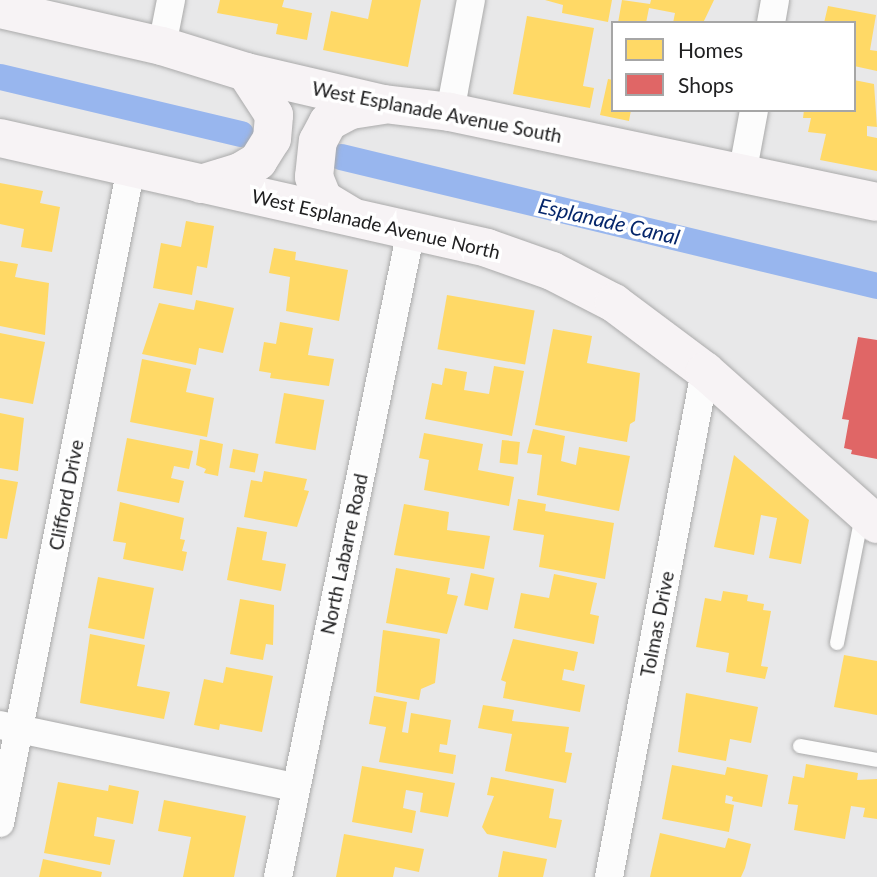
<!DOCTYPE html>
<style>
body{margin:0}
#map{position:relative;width:877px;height:877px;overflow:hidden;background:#e8e8e9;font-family:Lato,sans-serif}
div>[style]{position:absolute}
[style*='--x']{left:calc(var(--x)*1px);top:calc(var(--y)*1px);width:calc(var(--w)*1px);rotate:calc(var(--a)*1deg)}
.homes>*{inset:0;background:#ffd966;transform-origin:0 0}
.shops>*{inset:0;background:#e06666}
.canal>*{height:26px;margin:-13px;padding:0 13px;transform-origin:13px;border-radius:13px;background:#98b6ee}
.roads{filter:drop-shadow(0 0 2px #aaa) drop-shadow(0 0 2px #aaa)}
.service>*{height:14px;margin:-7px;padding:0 7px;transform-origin:7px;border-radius:7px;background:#fcfcfc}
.minor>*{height:28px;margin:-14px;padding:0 14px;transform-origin:14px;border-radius:14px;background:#fcfcfc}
.secondary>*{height:38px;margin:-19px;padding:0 19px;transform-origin:19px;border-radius:19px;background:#f7f3f5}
span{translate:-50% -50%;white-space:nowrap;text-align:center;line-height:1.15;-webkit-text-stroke:7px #fff;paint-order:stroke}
.street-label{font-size:19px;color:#202021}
.water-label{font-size:21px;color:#05266b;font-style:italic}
.legend{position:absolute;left:611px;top:21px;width:245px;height:91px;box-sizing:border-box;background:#fff;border:2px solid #a6a6a6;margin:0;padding:9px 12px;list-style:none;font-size:21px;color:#202021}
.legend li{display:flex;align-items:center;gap:14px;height:35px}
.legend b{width:35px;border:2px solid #a6a6a6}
</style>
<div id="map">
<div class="homes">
<i style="clip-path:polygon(220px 0,284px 0,282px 7px,312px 13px,307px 40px,276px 34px,278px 24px,217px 13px)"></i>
<i style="clip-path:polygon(372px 0,421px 0,408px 67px,323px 50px,331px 11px,368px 19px)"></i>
<i style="clip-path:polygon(545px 0,612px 0,608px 22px,562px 13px,563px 5px)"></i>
<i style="clip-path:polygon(622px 0,650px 4px,651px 0,714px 0,703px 23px,673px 23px,675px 13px,649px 8px,646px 23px,618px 23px)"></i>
<i style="clip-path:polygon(828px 6px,876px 15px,870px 50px,877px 51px,877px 71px,854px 66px,854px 23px,824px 23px)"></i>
<i style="clip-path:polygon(527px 16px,594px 28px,583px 86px,594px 88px,590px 108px,513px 94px)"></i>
<i style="clip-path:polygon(608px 79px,613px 80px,613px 110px,631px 110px,629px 121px,600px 115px)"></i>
<i style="clip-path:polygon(854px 80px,874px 84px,877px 127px,867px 126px,867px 136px,877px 138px,877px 171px,820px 160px,826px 134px,808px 132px,811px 118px,803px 118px,804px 110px,854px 110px)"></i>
<i style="clip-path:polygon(0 183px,43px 191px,40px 203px,60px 207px,52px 252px,21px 247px,24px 229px,0 224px)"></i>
<i style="clip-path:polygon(186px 221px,214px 226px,207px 268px,197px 266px,192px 295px,153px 288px,161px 243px,181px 247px)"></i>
<i style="clip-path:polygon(274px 248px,296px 252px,295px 260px,348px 270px,339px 321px,286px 311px,290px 277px,269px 273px)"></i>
<i style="clip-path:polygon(0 261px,18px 264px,15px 277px,49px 283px,45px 335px,0 326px)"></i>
<i style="left:447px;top:295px;width:89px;height:55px;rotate:10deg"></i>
<i style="clip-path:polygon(196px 300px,234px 308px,223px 353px,199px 348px,196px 365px,142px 354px,159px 303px,194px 310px)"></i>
<i style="clip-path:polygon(280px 322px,313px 328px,308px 355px,334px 359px,329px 386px,270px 378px,271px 373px,259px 371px,264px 342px,276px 344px)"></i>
<i style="clip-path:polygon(553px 329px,592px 336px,587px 363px,640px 373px,635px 421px,630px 424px,627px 442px,535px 425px)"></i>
<i style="clip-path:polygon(0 333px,45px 342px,33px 404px,0 398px)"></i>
<i style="clip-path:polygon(142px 359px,191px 369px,186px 392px,214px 398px,207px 437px,130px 422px)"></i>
<i style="clip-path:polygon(494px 366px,524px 371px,512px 436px,425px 419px,432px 383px,442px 385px,445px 368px,467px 372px,464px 390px,489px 394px)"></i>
<i style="left:284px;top:393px;width:41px;height:51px;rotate:10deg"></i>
<i style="clip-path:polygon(0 413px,24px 418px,18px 471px,0 468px)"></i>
<i style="clip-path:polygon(533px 429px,565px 436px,561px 461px,576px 465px,579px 447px,630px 456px,619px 511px,537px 495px,542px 455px,527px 453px)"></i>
<i style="clip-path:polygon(424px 433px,483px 444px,478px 470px,514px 477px,509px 506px,424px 490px,429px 460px,419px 458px)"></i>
<i style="clip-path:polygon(127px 438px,193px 451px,189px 469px,174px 466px,171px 478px,184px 481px,179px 503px,117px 491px)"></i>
<i style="clip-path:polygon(200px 439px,223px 444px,218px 476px,204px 473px,206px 469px,196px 465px)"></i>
<i style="left:502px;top:440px;width:18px;height:23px;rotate:6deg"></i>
<i style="left:233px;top:449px;width:26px;height:19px;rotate:11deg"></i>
<i style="clip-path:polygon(734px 455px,809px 520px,801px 564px,769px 558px,777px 518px,761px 515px,754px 555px,714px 547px)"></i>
<i style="clip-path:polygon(264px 471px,307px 479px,304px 490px,309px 491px,297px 527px,244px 517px,251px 480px,262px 482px)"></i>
<i style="clip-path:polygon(0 479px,18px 482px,7px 539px,0 538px)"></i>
<i style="clip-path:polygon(518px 499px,546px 504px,545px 511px,614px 523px,605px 579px,539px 567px,544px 535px,513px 530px)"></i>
<i style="clip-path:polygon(120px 502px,184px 518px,180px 539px,185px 540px,182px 551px,187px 552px,183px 571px,123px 559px,126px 543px,113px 541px)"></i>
<i style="clip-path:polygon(404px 504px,449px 512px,447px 530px,490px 536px,484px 569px,394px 555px)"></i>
<i style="clip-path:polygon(237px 527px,267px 532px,262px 560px,286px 564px,281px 591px,227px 580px)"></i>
<i style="clip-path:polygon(396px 568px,450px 578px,447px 594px,458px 596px,447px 634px,386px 623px)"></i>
<i style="left:471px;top:573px;width:24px;height:33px;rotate:12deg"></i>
<i style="clip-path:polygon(554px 574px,597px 583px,590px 614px,599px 616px,594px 644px,514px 628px,521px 593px,549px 598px)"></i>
<i style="left:98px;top:577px;width:57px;height:52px;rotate:11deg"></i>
<i style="clip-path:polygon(723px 591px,748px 595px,747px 601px,764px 604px,763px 610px,771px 611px,761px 666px,768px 667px,765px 679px,726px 672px,729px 653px,696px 647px,705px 598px,721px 601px)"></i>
<i style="clip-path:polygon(240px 599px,274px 605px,273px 645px,266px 644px,263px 660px,230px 654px)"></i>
<i style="clip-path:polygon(383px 630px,440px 639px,435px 683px,421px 689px,419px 700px,376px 692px)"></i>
<i style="clip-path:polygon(90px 634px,145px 645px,137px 686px,170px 692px,164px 719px,80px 703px)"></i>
<i style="clip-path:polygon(513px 639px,578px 652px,574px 671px,564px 669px,562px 680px,585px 685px,580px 712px,503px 698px,506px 682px,501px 680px)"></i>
<i style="clip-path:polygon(844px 655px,877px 661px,877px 715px,834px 707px)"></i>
<i style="clip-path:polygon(226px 667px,273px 676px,262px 732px,220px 724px,219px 730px,194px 725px,204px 679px,223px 683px)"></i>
<i style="clip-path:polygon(686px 693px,758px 707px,751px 743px,730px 739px,726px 761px,678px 752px)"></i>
<i style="clip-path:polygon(374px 696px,407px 702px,402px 732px,408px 733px,411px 713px,451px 720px,447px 745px,440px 744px,439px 752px,456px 755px,453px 774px,379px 762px,386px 727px,369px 724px)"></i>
<i style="clip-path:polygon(483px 705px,514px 710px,512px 721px,569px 727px,565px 752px,572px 753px,566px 783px,505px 771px,512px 734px,478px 728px)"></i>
<i style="clip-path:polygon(806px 764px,858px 773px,857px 780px,877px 779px,877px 819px,863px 817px,865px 808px,851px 806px,845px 839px,794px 830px,798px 805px,788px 804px,793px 776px,804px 778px)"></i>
<i style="clip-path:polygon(672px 765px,725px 775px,727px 767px,768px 775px,762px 807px,732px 801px,733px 797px,726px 795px,725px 803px,734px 805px,729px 832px,662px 819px)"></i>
<i style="clip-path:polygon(362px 766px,455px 783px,448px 817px,420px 812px,423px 793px,406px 790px,403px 808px,416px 811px,412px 833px,352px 822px)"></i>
<i style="clip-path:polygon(491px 777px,554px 789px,549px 818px,562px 820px,556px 848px,487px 834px,482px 827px,494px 796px,487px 795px)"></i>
<i style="clip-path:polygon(58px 782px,108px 791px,109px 785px,139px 791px,133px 824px,97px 817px,94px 836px,115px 840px,110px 865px,44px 853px)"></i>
<i style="clip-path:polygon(164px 800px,246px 816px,234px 877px,183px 877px,191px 837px,158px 831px)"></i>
<i style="clip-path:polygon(660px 833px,725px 848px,728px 838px,751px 844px,745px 868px,741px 877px,650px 877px)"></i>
<i style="clip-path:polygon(344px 834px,424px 849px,419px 872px,395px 867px,393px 877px,336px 877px)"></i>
<i style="clip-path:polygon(503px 851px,547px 859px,543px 877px,498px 877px)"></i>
<i style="clip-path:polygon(43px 859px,102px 872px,101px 877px,39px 877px)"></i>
</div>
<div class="shops">
<i style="clip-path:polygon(858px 337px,877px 340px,877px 459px,851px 454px,852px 450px,844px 448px,849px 420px,842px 419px)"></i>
</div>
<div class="canal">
<i style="--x:0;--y:77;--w:248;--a:13.3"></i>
<i style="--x:341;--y:157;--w:551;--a:13.53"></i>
</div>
<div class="roads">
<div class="service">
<i style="--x:837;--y:643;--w:129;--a:-78.9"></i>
<i style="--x:800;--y:746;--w:78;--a:10.3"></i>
</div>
<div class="minor">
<i style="--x:771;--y:23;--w:23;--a:-80"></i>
<i style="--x:162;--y:46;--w:47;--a:-78.9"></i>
<i style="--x:450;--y:112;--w:114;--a:-79.4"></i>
<i style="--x:742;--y:175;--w:66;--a:-79.5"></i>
<i style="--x:0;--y:725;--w:301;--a:11.9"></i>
<i style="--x:0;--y:823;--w:668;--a:-78.69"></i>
<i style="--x:278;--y:877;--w:660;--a:-78.37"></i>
<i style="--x:609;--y:877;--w:515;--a:-79.26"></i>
</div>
<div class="secondary">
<i style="--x:0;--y:9;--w:166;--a:12.9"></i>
<i style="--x:162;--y:46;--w:88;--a:17.2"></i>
<i style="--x:246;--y:72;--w:142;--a:13.1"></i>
<i style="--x:384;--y:104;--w:66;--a:6.9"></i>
<i style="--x:450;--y:112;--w:436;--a:11.9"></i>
<i style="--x:0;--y:138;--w:499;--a:12.7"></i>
<i style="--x:487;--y:248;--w:69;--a:19.5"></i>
<i style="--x:552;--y:271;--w:70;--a:27.3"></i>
<i style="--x:614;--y:303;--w:114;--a:36.8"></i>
<i style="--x:705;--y:371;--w:230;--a:41.7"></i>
<i style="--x:201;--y:184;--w:41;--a:-17.1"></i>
<i style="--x:240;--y:172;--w:21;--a:-31"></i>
<i style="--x:258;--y:161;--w:26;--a:-58"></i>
<i style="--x:272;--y:139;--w:24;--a:-85"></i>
<i style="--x:274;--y:115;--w:51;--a:-123.1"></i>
<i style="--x:351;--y:216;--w:33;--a:-149"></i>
<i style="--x:323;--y:199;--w:24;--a:-112"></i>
<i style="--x:314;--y:177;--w:36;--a:-84"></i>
<i style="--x:318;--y:141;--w:21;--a:-62"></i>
<i style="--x:328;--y:122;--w:26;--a:-28"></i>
<i style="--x:351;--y:110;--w:31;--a:-9"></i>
</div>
</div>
<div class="street-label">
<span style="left:437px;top:112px;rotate:11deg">West Esplanade Avenue South</span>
<span style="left:376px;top:224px;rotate:13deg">West Esplanade Avenue North</span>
<span style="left:66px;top:495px;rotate:-79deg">Clifford Drive</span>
<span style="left:344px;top:554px;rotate:-78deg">North Labarre Road</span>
<span style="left:657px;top:624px;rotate:-79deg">Tolmas Drive</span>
</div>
<div class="water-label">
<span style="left:609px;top:221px;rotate:13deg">Esplanade Canal</span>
</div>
<ul class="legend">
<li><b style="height:19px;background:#ffd966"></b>Homes</li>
<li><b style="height:19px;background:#e06666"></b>Shops</li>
</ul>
</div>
